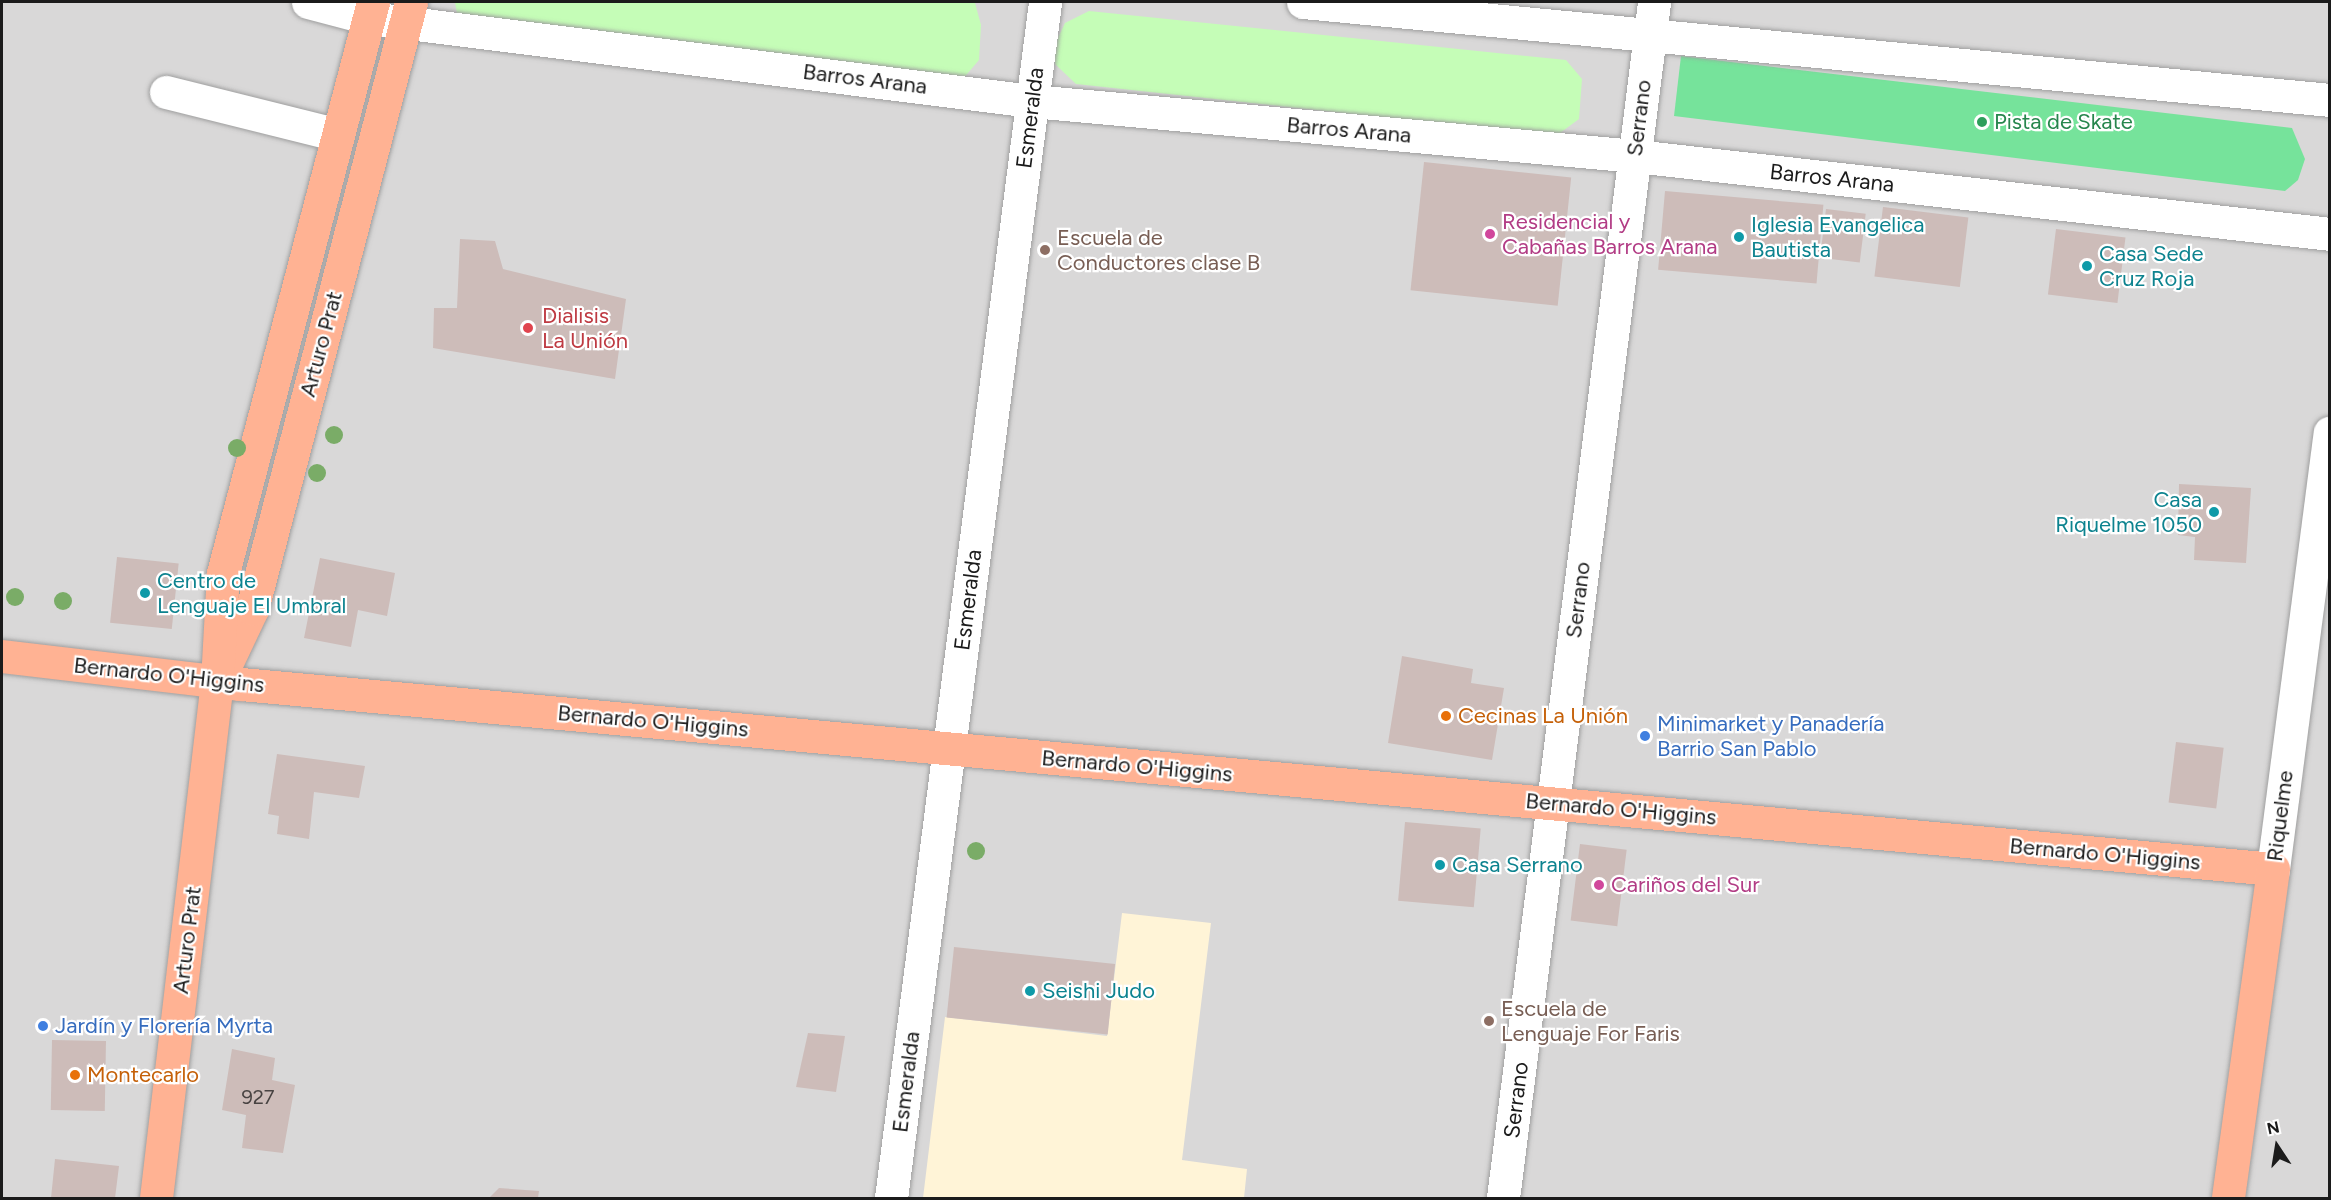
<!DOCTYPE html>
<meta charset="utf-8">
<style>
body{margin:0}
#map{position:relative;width:2331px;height:1200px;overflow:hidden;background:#eee5df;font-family:Figtree,sans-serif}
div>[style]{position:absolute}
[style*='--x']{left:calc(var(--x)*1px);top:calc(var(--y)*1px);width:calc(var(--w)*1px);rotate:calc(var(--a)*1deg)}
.residential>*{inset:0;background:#d9d8d8;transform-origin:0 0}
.education>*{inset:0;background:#fff4d7}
.park>*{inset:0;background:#c5fdb7}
.pitch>*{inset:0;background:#76e39b}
.building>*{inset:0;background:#cdbcb9;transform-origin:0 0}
.roads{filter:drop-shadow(0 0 2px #9f9f9f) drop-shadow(0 0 2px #9f9f9f)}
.minor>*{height:33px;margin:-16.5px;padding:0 16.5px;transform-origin:16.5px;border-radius:16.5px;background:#fff}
.major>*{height:33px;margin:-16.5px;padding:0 16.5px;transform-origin:16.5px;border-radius:16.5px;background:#ffb293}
.trees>*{width:18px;height:18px;margin:-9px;border-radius:50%;background:#7aac67}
.dots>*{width:16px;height:16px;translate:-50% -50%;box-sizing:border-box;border:3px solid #fff;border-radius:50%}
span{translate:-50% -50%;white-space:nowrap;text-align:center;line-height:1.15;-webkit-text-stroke:4.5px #fff;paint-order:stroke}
.number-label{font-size:20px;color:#484342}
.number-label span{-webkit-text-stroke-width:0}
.street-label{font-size:22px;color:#1b1b1b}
.leisure-label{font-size:22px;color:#27864d}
.left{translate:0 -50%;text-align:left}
.hotel-label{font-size:22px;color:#b23c85}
.culture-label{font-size:22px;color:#0d838f}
.right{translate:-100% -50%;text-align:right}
.education-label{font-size:22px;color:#785e54}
.health-label{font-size:22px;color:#be3a42}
.food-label{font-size:22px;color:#c56008}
.shop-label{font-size:22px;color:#366cbe}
.frame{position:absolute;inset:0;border:3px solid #1b1b1b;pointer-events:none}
.north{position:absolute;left:2247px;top:1116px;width:60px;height:60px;-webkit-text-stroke:4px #fff;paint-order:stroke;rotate:348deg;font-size:16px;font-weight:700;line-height:24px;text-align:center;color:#1b1b1b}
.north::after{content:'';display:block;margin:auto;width:21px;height:27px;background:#1b1b1b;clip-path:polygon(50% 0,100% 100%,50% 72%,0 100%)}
</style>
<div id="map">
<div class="residential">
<i style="left:2px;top:2px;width:2327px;height:1196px"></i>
</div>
<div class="education">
<i style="clip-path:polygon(1122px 913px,1211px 923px,1182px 1160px,1247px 1169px,1244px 1198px,923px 1198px,945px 1017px,1107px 1036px)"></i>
</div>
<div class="park">
<i style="clip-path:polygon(455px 2px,975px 3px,981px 25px,979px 60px,962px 80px,457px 14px)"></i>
<i style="clip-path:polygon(1089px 11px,1566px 60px,1582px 79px,1579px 119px,1556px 136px,1076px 84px,1055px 64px,1054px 46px,1065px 23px)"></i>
</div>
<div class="pitch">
<i style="clip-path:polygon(1681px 56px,2292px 128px,2305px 159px,2298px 180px,2285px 191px,1674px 116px)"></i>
</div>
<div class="building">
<i style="left:1424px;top:162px;width:148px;height:129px;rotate:6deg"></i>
<i style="left:1665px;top:191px;width:159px;height:79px;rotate:5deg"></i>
<i style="left:1883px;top:207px;width:86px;height:70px;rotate:7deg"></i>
<i style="left:1826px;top:209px;width:40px;height:49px;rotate:7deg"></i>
<i style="left:2056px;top:229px;width:70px;height:66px;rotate:7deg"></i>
<i style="clip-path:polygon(460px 239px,495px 241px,503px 269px,626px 299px,615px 379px,433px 348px,434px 308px,457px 308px)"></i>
<i style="clip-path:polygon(2179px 484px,2251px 488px,2246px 563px,2194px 560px,2195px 537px,2178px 535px)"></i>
<i style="left:117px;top:557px;width:62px;height:66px;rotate:6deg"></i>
<i style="clip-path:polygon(320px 558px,395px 573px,387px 616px,358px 610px,351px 647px,304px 638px)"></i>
<i style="clip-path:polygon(1402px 656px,1473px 669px,1471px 683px,1504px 688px,1492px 760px,1388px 743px)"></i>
<i style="left:2176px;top:742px;width:48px;height:61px;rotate:7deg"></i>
<i style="clip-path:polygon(277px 754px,365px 766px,359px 798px,314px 792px,309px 839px,277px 834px,279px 816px,268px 814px)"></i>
<i style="left:1405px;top:822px;width:76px;height:79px;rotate:5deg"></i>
<i style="left:1580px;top:844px;width:47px;height:77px;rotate:7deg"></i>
<i style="left:954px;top:947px;width:162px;height:71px;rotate:6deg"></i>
<i style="clip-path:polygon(808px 1033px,845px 1036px,836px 1092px,796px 1087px)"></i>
<i style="left:52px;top:1040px;width:54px;height:70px;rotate:1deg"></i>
<i style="clip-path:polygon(232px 1049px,275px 1058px,272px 1080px,295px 1085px,283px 1153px,242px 1148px,246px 1115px,222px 1110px)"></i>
<i style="clip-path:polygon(55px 1159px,119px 1166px,115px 1198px,51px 1198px)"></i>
<i style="clip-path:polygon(499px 1188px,539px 1191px,538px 1198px,489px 1198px)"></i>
</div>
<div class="roads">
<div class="minor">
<i style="--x:308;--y:2;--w:63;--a:14.7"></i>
<i style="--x:369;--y:18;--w:668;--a:7.14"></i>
<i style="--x:1032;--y:101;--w:606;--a:5.21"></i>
<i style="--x:1635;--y:156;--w:699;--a:6.4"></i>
<i style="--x:1303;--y:2;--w:1032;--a:5.45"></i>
<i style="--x:166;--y:92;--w:177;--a:14"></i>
<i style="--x:2273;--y:869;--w:440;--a:-82.6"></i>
<i style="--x:891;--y:1198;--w:1206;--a:-82.66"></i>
<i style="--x:1503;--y:1198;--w:1205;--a:-82.8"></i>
</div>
<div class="major">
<i style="--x:2;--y:656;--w:241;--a:6.7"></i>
<i style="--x:241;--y:684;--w:2040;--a:5.2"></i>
<i style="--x:2273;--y:869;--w:332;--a:97.8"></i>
<i style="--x:225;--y:666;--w:63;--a:-64.7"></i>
<i style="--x:252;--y:609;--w:627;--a:-75.32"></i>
<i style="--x:156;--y:1198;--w:521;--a:-83.27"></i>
<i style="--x:217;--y:681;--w:108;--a:-86.8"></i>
<i style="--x:223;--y:573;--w:590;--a:-75.28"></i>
</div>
</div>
<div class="trees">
<i style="left:334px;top:435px"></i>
<i style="left:237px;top:448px"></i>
<i style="left:317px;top:473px"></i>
<i style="left:15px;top:597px"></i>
<i style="left:63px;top:601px"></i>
<i style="left:976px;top:851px"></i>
</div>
<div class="dots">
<i style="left:1982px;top:122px;background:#2e9e5b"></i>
<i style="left:1490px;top:234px;background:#d1479c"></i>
<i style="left:1739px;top:237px;background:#0f9aa8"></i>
<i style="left:1045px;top:250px;background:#8d6e63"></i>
<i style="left:2087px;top:266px;background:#0f9aa8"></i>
<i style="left:528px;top:328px;background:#e0444e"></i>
<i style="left:2214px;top:512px;background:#0f9aa8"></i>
<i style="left:145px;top:593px;background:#0f9aa8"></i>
<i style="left:1446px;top:716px;background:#e8710a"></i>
<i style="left:1645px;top:736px;background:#3f7fe0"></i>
<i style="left:1440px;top:865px;background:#0f9aa8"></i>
<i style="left:1599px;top:885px;background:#d1479c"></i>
<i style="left:1030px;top:991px;background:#0f9aa8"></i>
<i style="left:1489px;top:1021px;background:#8d6e63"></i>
<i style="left:43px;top:1026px;background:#3f7fe0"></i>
<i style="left:75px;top:1075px;background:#e8710a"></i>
</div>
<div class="number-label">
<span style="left:258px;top:1097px">927</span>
</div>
<div class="street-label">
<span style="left:865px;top:79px;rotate:7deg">Barros Arana</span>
<span style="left:1030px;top:118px;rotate:-83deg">Esmeralda</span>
<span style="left:1639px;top:118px;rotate:-83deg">Serrano</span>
<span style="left:1349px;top:130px;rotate:5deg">Barros Arana</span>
<span style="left:1832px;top:178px;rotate:6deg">Barros Arana</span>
<span style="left:321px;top:344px;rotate:-75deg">Arturo Prat</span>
<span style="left:968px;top:600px;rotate:-83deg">Esmeralda</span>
<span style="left:1578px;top:600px;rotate:-83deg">Serrano</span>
<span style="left:169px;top:675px;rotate:6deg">Bernardo O'Higgins</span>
<span style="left:653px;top:721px;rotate:5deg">Bernardo O'Higgins</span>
<span style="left:1137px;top:766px;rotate:5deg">Bernardo O'Higgins</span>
<span style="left:1621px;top:809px;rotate:5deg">Bernardo O'Higgins</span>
<span style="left:2280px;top:816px;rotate:-83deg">Riquelme</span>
<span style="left:2105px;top:854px;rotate:5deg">Bernardo O'Higgins</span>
<span style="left:187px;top:940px;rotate:-83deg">Arturo Prat</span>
<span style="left:906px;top:1082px;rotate:-83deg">Esmeralda</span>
<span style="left:1516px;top:1100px;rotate:-83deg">Serrano</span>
</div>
<div class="leisure-label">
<span class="left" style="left:1994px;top:122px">Pista de Skate</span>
</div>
<div class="hotel-label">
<span class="left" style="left:1502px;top:234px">Residencial y<br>Cabañas Barros Arana</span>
<span class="left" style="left:1611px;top:885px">Cariños del Sur</span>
</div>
<div class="culture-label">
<span class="left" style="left:1751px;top:237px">Iglesia Evangelica<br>Bautista</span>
<span class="left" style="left:2099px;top:266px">Casa Sede<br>Cruz Roja</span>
<span class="right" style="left:2202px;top:512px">Casa<br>Riquelme 1050</span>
<span class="left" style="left:157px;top:593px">Centro de<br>Lenguaje El Umbral</span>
<span class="left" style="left:1452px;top:865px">Casa Serrano</span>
<span class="left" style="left:1042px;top:991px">Seishi Judo</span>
</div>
<div class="education-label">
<span class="left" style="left:1057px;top:250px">Escuela de<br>Conductores clase B</span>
<span class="left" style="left:1501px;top:1021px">Escuela de<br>Lenguaje For Faris</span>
</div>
<div class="health-label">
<span class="left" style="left:542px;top:328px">Dialisis<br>La Unión</span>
</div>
<div class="food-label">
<span class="left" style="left:1458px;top:716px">Cecinas La Unión</span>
<span class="left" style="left:87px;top:1075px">Montecarlo</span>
</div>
<div class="shop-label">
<span class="left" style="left:1657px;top:736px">Minimarket y Panadería<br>Barrio San Pablo</span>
<span class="left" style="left:55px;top:1026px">Jardín y Florería Myrta</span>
</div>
<div class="frame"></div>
<div class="north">N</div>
</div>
